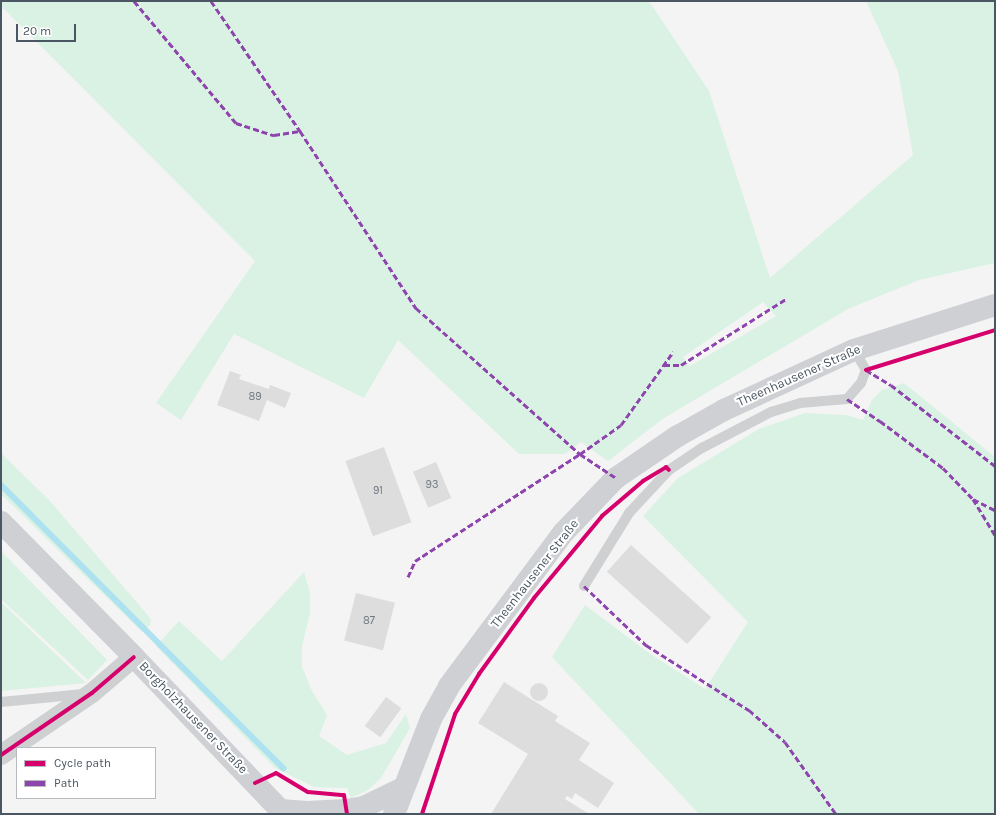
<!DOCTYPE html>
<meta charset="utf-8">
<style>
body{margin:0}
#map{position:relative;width:996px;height:815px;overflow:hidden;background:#f4f4f4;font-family:Karla,sans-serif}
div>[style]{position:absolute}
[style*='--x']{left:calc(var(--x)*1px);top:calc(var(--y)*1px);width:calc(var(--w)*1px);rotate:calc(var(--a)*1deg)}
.green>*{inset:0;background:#d9f2e3}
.stream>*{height:6px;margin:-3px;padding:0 3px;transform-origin:3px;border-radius:3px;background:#aee2f0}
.building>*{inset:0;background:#ddddde;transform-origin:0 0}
.round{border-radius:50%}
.lane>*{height:10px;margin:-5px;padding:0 5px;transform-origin:5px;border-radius:5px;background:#ced0d2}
.street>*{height:20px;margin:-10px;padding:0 10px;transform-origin:10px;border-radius:10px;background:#ced0d2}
.secondary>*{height:22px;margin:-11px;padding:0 11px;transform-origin:11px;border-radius:11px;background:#ced0d4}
.quiet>*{height:3px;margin-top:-1.5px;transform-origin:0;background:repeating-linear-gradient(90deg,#8e44ad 0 6px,transparent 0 9px)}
.cycleway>*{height:4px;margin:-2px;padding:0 2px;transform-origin:2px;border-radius:2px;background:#d6006c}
span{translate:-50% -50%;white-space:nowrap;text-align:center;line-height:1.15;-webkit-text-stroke:4px #fff;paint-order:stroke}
.number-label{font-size:11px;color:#707881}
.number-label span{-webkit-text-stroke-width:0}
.street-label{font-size:13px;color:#4a5661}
.frame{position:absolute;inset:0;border:2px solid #4a5661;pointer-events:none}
.legend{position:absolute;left:16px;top:747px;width:140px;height:52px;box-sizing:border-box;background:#fff;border:1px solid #b7bbc0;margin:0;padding:5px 7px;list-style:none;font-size:12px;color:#4a5661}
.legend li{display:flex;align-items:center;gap:8px;height:20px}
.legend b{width:20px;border:1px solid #b7bbc0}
.scale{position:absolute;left:16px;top:24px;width:60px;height:18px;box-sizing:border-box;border:2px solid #4a5661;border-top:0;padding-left:5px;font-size:12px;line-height:14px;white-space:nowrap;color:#4a5661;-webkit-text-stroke:3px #fff;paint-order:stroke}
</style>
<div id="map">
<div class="green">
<i style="clip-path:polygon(evenodd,1px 1px,649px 1px,709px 91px,770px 278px,913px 155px,898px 71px,866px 1px,995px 1px,995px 263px,919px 280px,848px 309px,664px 418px,608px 461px,581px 442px,565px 454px,519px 454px,398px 340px,364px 398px,234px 334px,181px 420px,156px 403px,255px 261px,1px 6px,1px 1px,763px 302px,776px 316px,690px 366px,683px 357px,763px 302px)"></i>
<i style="clip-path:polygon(904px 383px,995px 457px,995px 814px,699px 814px,552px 657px,585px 605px,649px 653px,705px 689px,748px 622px,643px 516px,678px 478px,759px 429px,805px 413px,846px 415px,863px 420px,872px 400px,882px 390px)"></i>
<i style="clip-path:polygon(1px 453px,50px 501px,151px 619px,150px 625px,142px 632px,1px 494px)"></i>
<i style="clip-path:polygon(1px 551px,107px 660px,88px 680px,1px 599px)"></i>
<i style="clip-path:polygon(304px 572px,310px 593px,310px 613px,302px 646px,302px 667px,312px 691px,327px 715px,319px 736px,347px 755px,386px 743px,406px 714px,410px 728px,381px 778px,368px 790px,351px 798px,347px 788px,314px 787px,275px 768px,156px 646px,179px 621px,222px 661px)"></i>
<i style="clip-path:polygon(1px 602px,86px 683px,1px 691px)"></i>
</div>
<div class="stream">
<i style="--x:1;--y:485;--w:400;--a:45.1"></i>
</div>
<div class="building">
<i style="clip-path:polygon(230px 371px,241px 375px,239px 379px,269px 389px,270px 385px,291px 393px,285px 408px,267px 400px,259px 421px,217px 405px)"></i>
<i style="left:384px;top:447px;width:80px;height:41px;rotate:70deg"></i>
<i style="left:436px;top:462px;width:39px;height:25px;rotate:67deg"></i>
<i style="left:631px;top:545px;width:108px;height:36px;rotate:42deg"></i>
<i style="left:356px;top:593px;width:40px;height:49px;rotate:14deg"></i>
<i style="clip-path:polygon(504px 682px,558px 716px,555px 721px,590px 743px,579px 760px,614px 783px,598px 808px,575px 793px,572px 799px,567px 796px,565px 799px,589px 814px,491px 814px,528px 754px,478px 723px)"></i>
<i class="round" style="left:530px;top:683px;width:18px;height:18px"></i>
<i style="left:386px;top:697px;width:19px;height:36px;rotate:36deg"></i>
</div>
<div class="lane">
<i style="--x:584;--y:586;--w:86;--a:-58.3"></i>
<i style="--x:629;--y:513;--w:59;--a:-47.1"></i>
<i style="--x:669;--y:470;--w:40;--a:-34"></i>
<i style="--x:702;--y:448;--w:78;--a:-27.6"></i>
<i style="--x:771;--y:412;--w:30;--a:-17"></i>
<i style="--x:800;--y:403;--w:47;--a:-4.9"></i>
<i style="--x:847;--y:399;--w:21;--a:-49"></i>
<i style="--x:861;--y:383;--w:14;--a:-69"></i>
<i style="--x:866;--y:370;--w:23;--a:-121"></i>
<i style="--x:1;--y:702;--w:83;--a:-5.5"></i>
</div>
<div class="street">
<i style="--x:1;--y:755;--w:110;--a:-34.3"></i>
<i style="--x:92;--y:693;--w:55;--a:-40.6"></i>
</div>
<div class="secondary">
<i style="--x:1;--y:522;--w:190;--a:45.4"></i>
<i style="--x:134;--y:657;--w:217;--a:46.3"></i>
<i style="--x:280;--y:810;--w:27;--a:4"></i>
<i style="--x:307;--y:812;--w:39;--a:-3"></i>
<i style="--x:346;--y:810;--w:18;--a:-9"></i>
<i style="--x:364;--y:807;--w:43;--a:-26"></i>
<i style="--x:394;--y:814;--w:102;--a:-68.7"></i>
<i style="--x:431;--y:719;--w:38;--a:-61"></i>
<i style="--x:449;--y:686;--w:191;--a:-53.3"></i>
<i style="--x:563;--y:533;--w:76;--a:-46.1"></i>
<i style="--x:616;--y:478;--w:73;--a:-34.3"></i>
<i style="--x:676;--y:437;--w:55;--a:-29.4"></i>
<i style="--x:724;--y:410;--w:143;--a:-24.8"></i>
<i style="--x:854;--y:350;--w:148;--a:-17.7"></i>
</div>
<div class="quiet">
<i style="--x:134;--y:1;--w:159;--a:50.1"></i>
<i style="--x:236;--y:123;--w:40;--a:18"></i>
<i style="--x:274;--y:135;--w:26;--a:-9"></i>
<i style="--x:211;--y:1;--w:158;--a:55.6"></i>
<i style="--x:300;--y:131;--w:212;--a:56.8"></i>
<i style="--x:416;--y:308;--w:220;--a:41.7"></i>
<i style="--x:580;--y:454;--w:50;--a:-35.3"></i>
<i style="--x:621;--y:425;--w:90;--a:-54.5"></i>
<i style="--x:664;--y:365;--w:17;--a:0"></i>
<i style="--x:681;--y:365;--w:124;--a:-32.2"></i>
<i style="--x:866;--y:370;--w:29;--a:31"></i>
<i style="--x:891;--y:385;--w:132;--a:37.9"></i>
<i style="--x:847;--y:399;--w:40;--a:34"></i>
<i style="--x:880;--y:421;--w:79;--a:36.7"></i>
<i style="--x:943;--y:468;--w:43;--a:45.9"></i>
<i style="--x:973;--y:499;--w:42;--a:58.6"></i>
<i style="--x:973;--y:499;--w:25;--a:27"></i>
<i style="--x:408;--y:577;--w:17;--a:-66"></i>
<i style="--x:415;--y:561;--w:197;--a:-33"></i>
<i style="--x:580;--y:454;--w:43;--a:33.7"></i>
<i style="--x:584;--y:586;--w:86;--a:43.6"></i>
<i style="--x:646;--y:645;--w:122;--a:32.3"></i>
<i style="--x:749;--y:710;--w:48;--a:41.6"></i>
<i style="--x:785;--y:742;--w:88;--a:54.7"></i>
</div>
<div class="cycleway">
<i style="--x:866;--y:370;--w:135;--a:-17.2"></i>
<i style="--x:1;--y:755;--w:110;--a:-34.3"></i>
<i style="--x:92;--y:693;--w:55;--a:-40.6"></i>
<i style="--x:255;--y:783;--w:23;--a:-25"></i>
<i style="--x:276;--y:773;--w:37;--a:31"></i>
<i style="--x:308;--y:792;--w:36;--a:5"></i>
<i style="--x:344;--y:795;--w:19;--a:81"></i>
<i style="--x:422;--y:814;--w:105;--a:-71.7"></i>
<i style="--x:455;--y:714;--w:47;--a:-59"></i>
<i style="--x:479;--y:674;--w:94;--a:-54.1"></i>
<i style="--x:534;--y:598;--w:107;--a:-50.3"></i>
<i style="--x:602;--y:516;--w:54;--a:-40.5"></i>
<i style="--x:643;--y:481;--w:27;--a:-31"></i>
<i style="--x:666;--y:467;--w:4;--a:45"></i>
</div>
<div class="number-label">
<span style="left:255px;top:397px">89</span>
<span style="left:432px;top:485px">93</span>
<span style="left:378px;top:491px">91</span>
<span style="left:369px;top:621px">87</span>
</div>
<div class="street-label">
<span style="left:799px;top:376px;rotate:-24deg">Theenhausener Straße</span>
<span style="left:535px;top:574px;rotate:-52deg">Theenhausener Straße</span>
<span style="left:193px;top:718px;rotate:46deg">Borgholzhausener Straße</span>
</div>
<div class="frame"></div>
<ul class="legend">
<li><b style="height:5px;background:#d6006c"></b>Cycle path</li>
<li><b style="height:5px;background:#8e44ad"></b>Path</li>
</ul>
<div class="scale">20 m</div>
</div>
